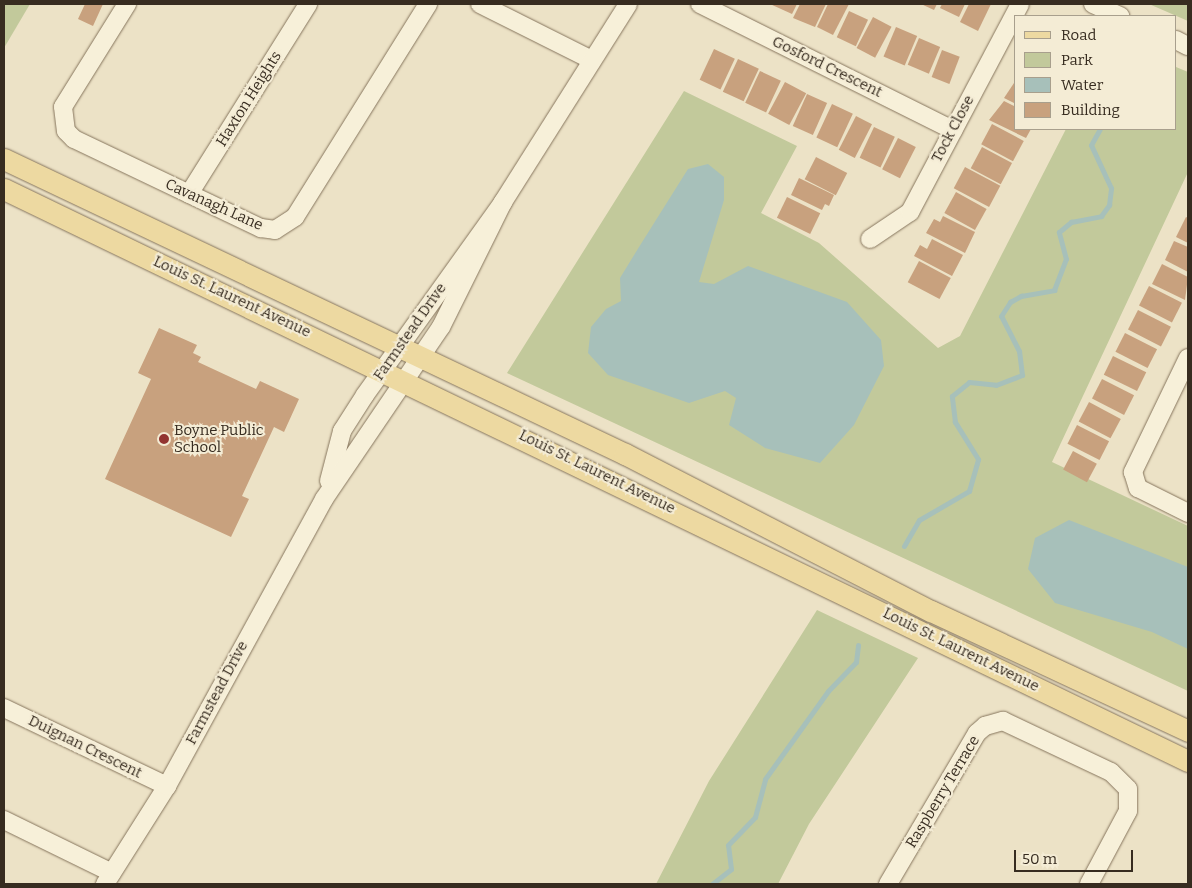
<!DOCTYPE html>
<style>
body{margin:0}
#map{position:relative;width:1192px;height:888px;overflow:hidden;background:#ece2c6;font-family:Bitter,serif}
div>[style]{position:absolute}
[style*='--x']{left:calc(var(--x)*1px);top:calc(var(--y)*1px);width:calc(var(--w)*1px);rotate:calc(var(--a)*1deg)}
.green>*{inset:0;background:#c2c99b}
.water>*{inset:0;background:#a7c0ba}
.stream>*{height:5px;margin:-2.5px;padding:0 2.5px;transform-origin:2.5px;border-radius:2.5px;background:#a7c0ba}
.building>*{inset:0;background:#c8a17e;transform-origin:0 0}
.roads{filter:drop-shadow(0 0 1px #86755d) drop-shadow(0 0 1px #86755d)}
.minor>*{height:18px;margin:-9px;padding:0 9px;transform-origin:9px;border-radius:9px;background:#f7f0d9}
.major>*{height:21px;margin:-10.5px;padding:0 10.5px;transform-origin:10.5px;border-radius:10.5px;background:#edd9a1}
.dots>*{width:14px;height:14px;translate:-50% -50%;box-sizing:border-box;border:2px solid #f4ecd5;border-radius:50%}
span{translate:-50% -50%;white-space:nowrap;text-align:center;line-height:1.15;-webkit-text-stroke:4px #f4ecd5;paint-order:stroke}
.street-label{font-size:15px;color:#372c20}
.poi-label{font-size:15px;color:#372c20}
.left{translate:0 -50%;text-align:left}
.frame{position:absolute;inset:0;border:5px solid #372c20;pointer-events:none}
.legend{position:absolute;left:1014px;top:15px;width:162px;height:115px;box-sizing:border-box;background:#f4ecd5;border:1px solid #a89f8d;margin:0;padding:6px 9px;list-style:none;font-size:15px;color:#372c20}
.legend li{display:flex;align-items:center;gap:10px;height:25px}
.legend b{width:25px;border:1px solid #a89f8d}
.scale{position:absolute;left:1014px;top:850px;width:119px;height:22px;box-sizing:border-box;border:2px solid #372c20;border-top:0;padding-left:6px;font-size:15px;line-height:18px;white-space:nowrap;color:#372c20;-webkit-text-stroke:4px #f4ecd5;paint-order:stroke}
</style>
<div id="map">
<div class="green">
<i style="clip-path:polygon(4px 4px,30px 4px,4px 48px)"></i>
<i style="clip-path:polygon(1149px 4px,1188px 4px,1188px 21px)"></i>
<i style="clip-path:polygon(1176px 67px,1188px 72px,1188px 172px,1052px 462px,1188px 526px,1188px 691px,507px 373px,684px 91px,797px 146px,761px 213px,819px 243px,938px 348px,960px 336px,1066px 129px,1176px 129px)"></i>
<i style="clip-path:polygon(817px 610px,918px 658px,809px 824px,778px 884px,656px 884px,709px 781px)"></i>
</div>
<div class="water">
<i style="clip-path:polygon(708px 164px,724px 177px,724px 200px,699px 282px,714px 284px,748px 266px,847px 302px,881px 340px,884px 366px,854px 425px,820px 463px,765px 448px,729px 425px,736px 398px,725px 391px,689px 403px,608px 375px,588px 353px,591px 327px,606px 309px,621px 301px,620px 278px,639px 247px,688px 169px)"></i>
<i style="clip-path:polygon(1069px 520px,1188px 567px,1188px 649px,1152px 632px,1055px 603px,1028px 569px,1035px 538px)"></i>
</div>
<div class="stream">
<i style="--x:904;--y:546;--w:30;--a:-60"></i>
<i style="--x:919;--y:520;--w:58;--a:-30.1"></i>
<i style="--x:969;--y:491;--w:33;--a:-74"></i>
<i style="--x:978;--y:459;--w:44;--a:-121.9"></i>
<i style="--x:955;--y:422;--w:26;--a:-97"></i>
<i style="--x:952;--y:396;--w:22;--a:-39"></i>
<i style="--x:969;--y:382;--w:27;--a:6"></i>
<i style="--x:996;--y:385;--w:28;--a:-21"></i>
<i style="--x:1022;--y:375;--w:24;--a:-97"></i>
<i style="--x:1019;--y:351;--w:39;--a:-117"></i>
<i style="--x:1001;--y:316;--w:17;--a:-57"></i>
<i style="--x:1010;--y:302;--w:13;--a:-29"></i>
<i style="--x:1021;--y:296;--w:34;--a:-10"></i>
<i style="--x:1054;--y:290;--w:33;--a:-69"></i>
<i style="--x:1066;--y:259;--w:28;--a:-105"></i>
<i style="--x:1059;--y:232;--w:16;--a:-40"></i>
<i style="--x:1071;--y:222;--w:31;--a:-11"></i>
<i style="--x:1101;--y:216;--w:14;--a:-54"></i>
<i style="--x:1109;--y:205;--w:17;--a:-83"></i>
<i style="--x:1111;--y:188;--w:47;--a:-114.9"></i>
<i style="--x:1091;--y:145;--w:18;--a:-61"></i>
<i style="--x:712;--y:884;--w:24;--a:-38"></i>
<i style="--x:731;--y:869;--w:24;--a:-97"></i>
<i style="--x:728;--y:845;--w:39;--a:-46"></i>
<i style="--x:755;--y:817;--w:39;--a:-75"></i>
<i style="--x:765;--y:779;--w:108;--a:-54.4"></i>
<i style="--x:828;--y:691;--w:40;--a:-46"></i>
<i style="--x:856;--y:662;--w:17;--a:-83"></i>
</div>
<div class="building">
<i style="clip-path:polygon(85px 4px,103px 4px,93px 26px,78px 19px)"></i>
<i style="clip-path:polygon(770px 4px,797px 4px,792px 14px)"></i>
<i style="clip-path:polygon(800px 4px,826px 4px,815px 27px,793px 18px)"></i>
<i style="clip-path:polygon(828px 4px,849px 4px,833px 35px,817px 27px)"></i>
<i style="clip-path:polygon(921px 4px,937px 4px,934px 10px)"></i>
<i style="clip-path:polygon(942px 4px,965px 4px,959px 17px,940px 8px)"></i>
<i style="clip-path:polygon(969px 4px,991px 4px,978px 31px,960px 22px)"></i>
<i style="left:849px;top:11px;width:21px;height:29px;rotate:25deg"></i>
<i style="left:873px;top:17px;width:21px;height:35px;rotate:28deg"></i>
<i style="left:896px;top:27px;width:23px;height:32px;rotate:23deg"></i>
<i style="left:919px;top:38px;width:23px;height:29px;rotate:23deg"></i>
<i style="left:714px;top:49px;width:23px;height:34px;rotate:25deg"></i>
<i style="left:942px;top:50px;width:19px;height:29px;rotate:21deg"></i>
<i style="left:738px;top:59px;width:23px;height:36px;rotate:25deg"></i>
<i style="left:760px;top:71px;width:23px;height:35px;rotate:25deg"></i>
<i style="clip-path:polygon(1016px 80px,1016px 104px,1004px 98px)"></i>
<i style="left:785px;top:82px;width:24px;height:36px;rotate:28deg"></i>
<i style="left:807px;top:94px;width:22px;height:35px;rotate:24deg"></i>
<i style="clip-path:polygon(1004px 101px,1016px 107px,1016px 129px,1031px 129px,1026px 138px,989px 120px)"></i>
<i style="left:832px;top:104px;width:23px;height:37px;rotate:25deg"></i>
<i style="left:856px;top:116px;width:18px;height:38px;rotate:27deg"></i>
<i style="left:992px;top:124px;width:36px;height:23px;rotate:28deg"></i>
<i style="left:874px;top:127px;width:23px;height:34px;rotate:25deg"></i>
<i style="left:898px;top:138px;width:20px;height:35px;rotate:27deg"></i>
<i style="left:982px;top:147px;width:34px;height:24px;rotate:28deg"></i>
<i style="left:816px;top:157px;width:35px;height:25px;rotate:27deg"></i>
<i style="left:965px;top:167px;width:40px;height:24px;rotate:28deg"></i>
<i style="clip-path:polygon(799px 178px,834px 195px,829px 206px,825px 204px,822px 210px,791px 195px)"></i>
<i style="left:956px;top:192px;width:35px;height:24px;rotate:29deg"></i>
<i style="left:787px;top:197px;width:37px;height:23px;rotate:26deg"></i>
<i style="clip-path:polygon(943px 216px,975px 232px,965px 253px,926px 233px,934px 219px,940px 222px)"></i>
<i style="clip-path:polygon(1186px 217px,1188px 218px,1188px 243px,1176px 237px)"></i>
<i style="clip-path:polygon(932px 239px,963px 255px,952px 276px,914px 256px,920px 245px,927px 249px)"></i>
<i style="clip-path:polygon(1174px 241px,1188px 247px,1188px 272px,1165px 260px)"></i>
<i style="left:919px;top:261px;width:36px;height:24px;rotate:28deg"></i>
<i style="clip-path:polygon(1162px 264px,1188px 277px,1185px 300px,1152px 284px)"></i>
<i style="left:1149px;top:286px;width:37px;height:22px;rotate:27deg"></i>
<i style="left:1138px;top:310px;width:37px;height:22px;rotate:27deg"></i>
<i style="clip-path:polygon(159px 328px,197px 345px,193px 353px,201px 357px,198px 362px,256px 389px,260px 381px,299px 399px,284px 432px,274px 427px,242px 496px,249px 499px,231px 537px,105px 479px,151px 379px,138px 373px)"></i>
<i style="left:1125px;top:333px;width:36px;height:21px;rotate:27deg"></i>
<i style="left:1113px;top:356px;width:37px;height:21px;rotate:26deg"></i>
<i style="left:1102px;top:379px;width:36px;height:22px;rotate:27deg"></i>
<i style="left:1089px;top:402px;width:36px;height:22px;rotate:28deg"></i>
<i style="left:1077px;top:425px;width:36px;height:21px;rotate:27deg"></i>
<i style="left:1073px;top:451px;width:27px;height:21px;rotate:28deg"></i>
</div>
<div class="roads">
<div class="minor">
<i style="--x:127;--y:4;--w:121;--a:121.9"></i>
<i style="--x:63;--y:107;--w:24;--a:83"></i>
<i style="--x:66;--y:131;--w:11;--a:45"></i>
<i style="--x:74;--y:139;--w:207;--a:25.5"></i>
<i style="--x:261;--y:228;--w:14;--a:8"></i>
<i style="--x:275;--y:230;--w:24;--a:-33"></i>
<i style="--x:295;--y:217;--w:251;--a:-58"></i>
<i style="--x:480;--y:4;--w:125;--a:26.6"></i>
<i style="--x:700;--y:4;--w:283;--a:26.5"></i>
<i style="--x:1093;--y:4;--w:30;--a:24"></i>
<i style="--x:1176;--y:40;--w:13;--a:27"></i>
<i style="--x:189;--y:194;--w:224;--a:-57.9"></i>
<i style="--x:870;--y:239;--w:48;--a:-34"></i>
<i style="--x:910;--y:212;--w:235;--a:-62.1"></i>
<i style="--x:1188;--y:358;--w:127;--a:115.8"></i>
<i style="--x:1133;--y:472;--w:17;--a:73"></i>
<i style="--x:1138;--y:488;--w:56;--a:26.6"></i>
<i style="--x:329;--y:481;--w:52;--a:-75.4"></i>
<i style="--x:342;--y:431;--w:43;--a:-57.4"></i>
<i style="--x:365;--y:395;--w:237;--a:-54.4"></i>
<i style="--x:503;--y:202;--w:234;--a:-57.7"></i>
<i style="--x:4;--y:708;--w:181;--a:25.6"></i>
<i style="--x:4;--y:820;--w:120;--a:26.1"></i>
<i style="--x:105;--y:884;--w:116;--a:-57.7"></i>
<i style="--x:167;--y:786;--w:327;--a:-61.3"></i>
<i style="--x:324;--y:499;--w:208;--a:-55.8"></i>
<i style="--x:441;--y:327;--w:140;--a:-63.6"></i>
<i style="--x:888;--y:884;--w:175;--a:-59.5"></i>
<i style="--x:977;--y:733;--w:11;--a:-41"></i>
<i style="--x:985;--y:726;--w:19;--a:-16"></i>
<i style="--x:1003;--y:721;--w:119;--a:25.3"></i>
<i style="--x:1111;--y:772;--w:24;--a:45"></i>
<i style="--x:1128;--y:789;--w:22;--a:90"></i>
<i style="--x:1128;--y:811;--w:83;--a:118.1"></i>
</div>
<div class="major">
<i style="--x:4;--y:159;--w:688;--a:25.41"></i>
<i style="--x:625;--y:454;--w:344;--a:27.2"></i>
<i style="--x:931;--y:611;--w:284;--a:25"></i>
<i style="--x:4;--y:189;--w:1315;--a:25.79"></i>
</div>
</div>
<div class="dots">
<i style="left:164px;top:439px;background:#923430"></i>
</div>
<div class="street-label">
<span style="left:827px;top:67px;rotate:26deg">Gosford Crescent</span>
<span style="left:249px;top:99px;rotate:-58deg">Haxton Heights</span>
<span style="left:953px;top:129px;rotate:-62deg">Tock Close</span>
<span style="left:214px;top:205px;rotate:24deg">Cavanagh Lane</span>
<span style="left:232px;top:297px;rotate:25deg">Louis St. Laurent Avenue</span>
<span style="left:410px;top:332px;rotate:-55deg">Farmstead Drive</span>
<span style="left:597px;top:472px;rotate:26deg">Louis St. Laurent Avenue</span>
<span style="left:961px;top:650px;rotate:26deg">Louis St. Laurent Avenue</span>
<span style="left:217px;top:693px;rotate:-62deg">Farmstead Drive</span>
<span style="left:85px;top:747px;rotate:26deg">Duignan Crescent</span>
<span style="left:943px;top:792px;rotate:-59deg">Raspberry Terrace</span>
</div>
<div class="poi-label">
<span class="left" style="left:174px;top:439px">Boyne Public<br>School</span>
</div>
<div class="frame"></div>
<ul class="legend">
<li><b style="height:6px;background:#edd9a1"></b>Road</li>
<li><b style="height:14px;background:#c2c99b"></b>Park</li>
<li><b style="height:14px;background:#a7c0ba"></b>Water</li>
<li><b style="height:14px;background:#c8a17e"></b>Building</li>
</ul>
<div class="scale">50 m</div>
</div>
